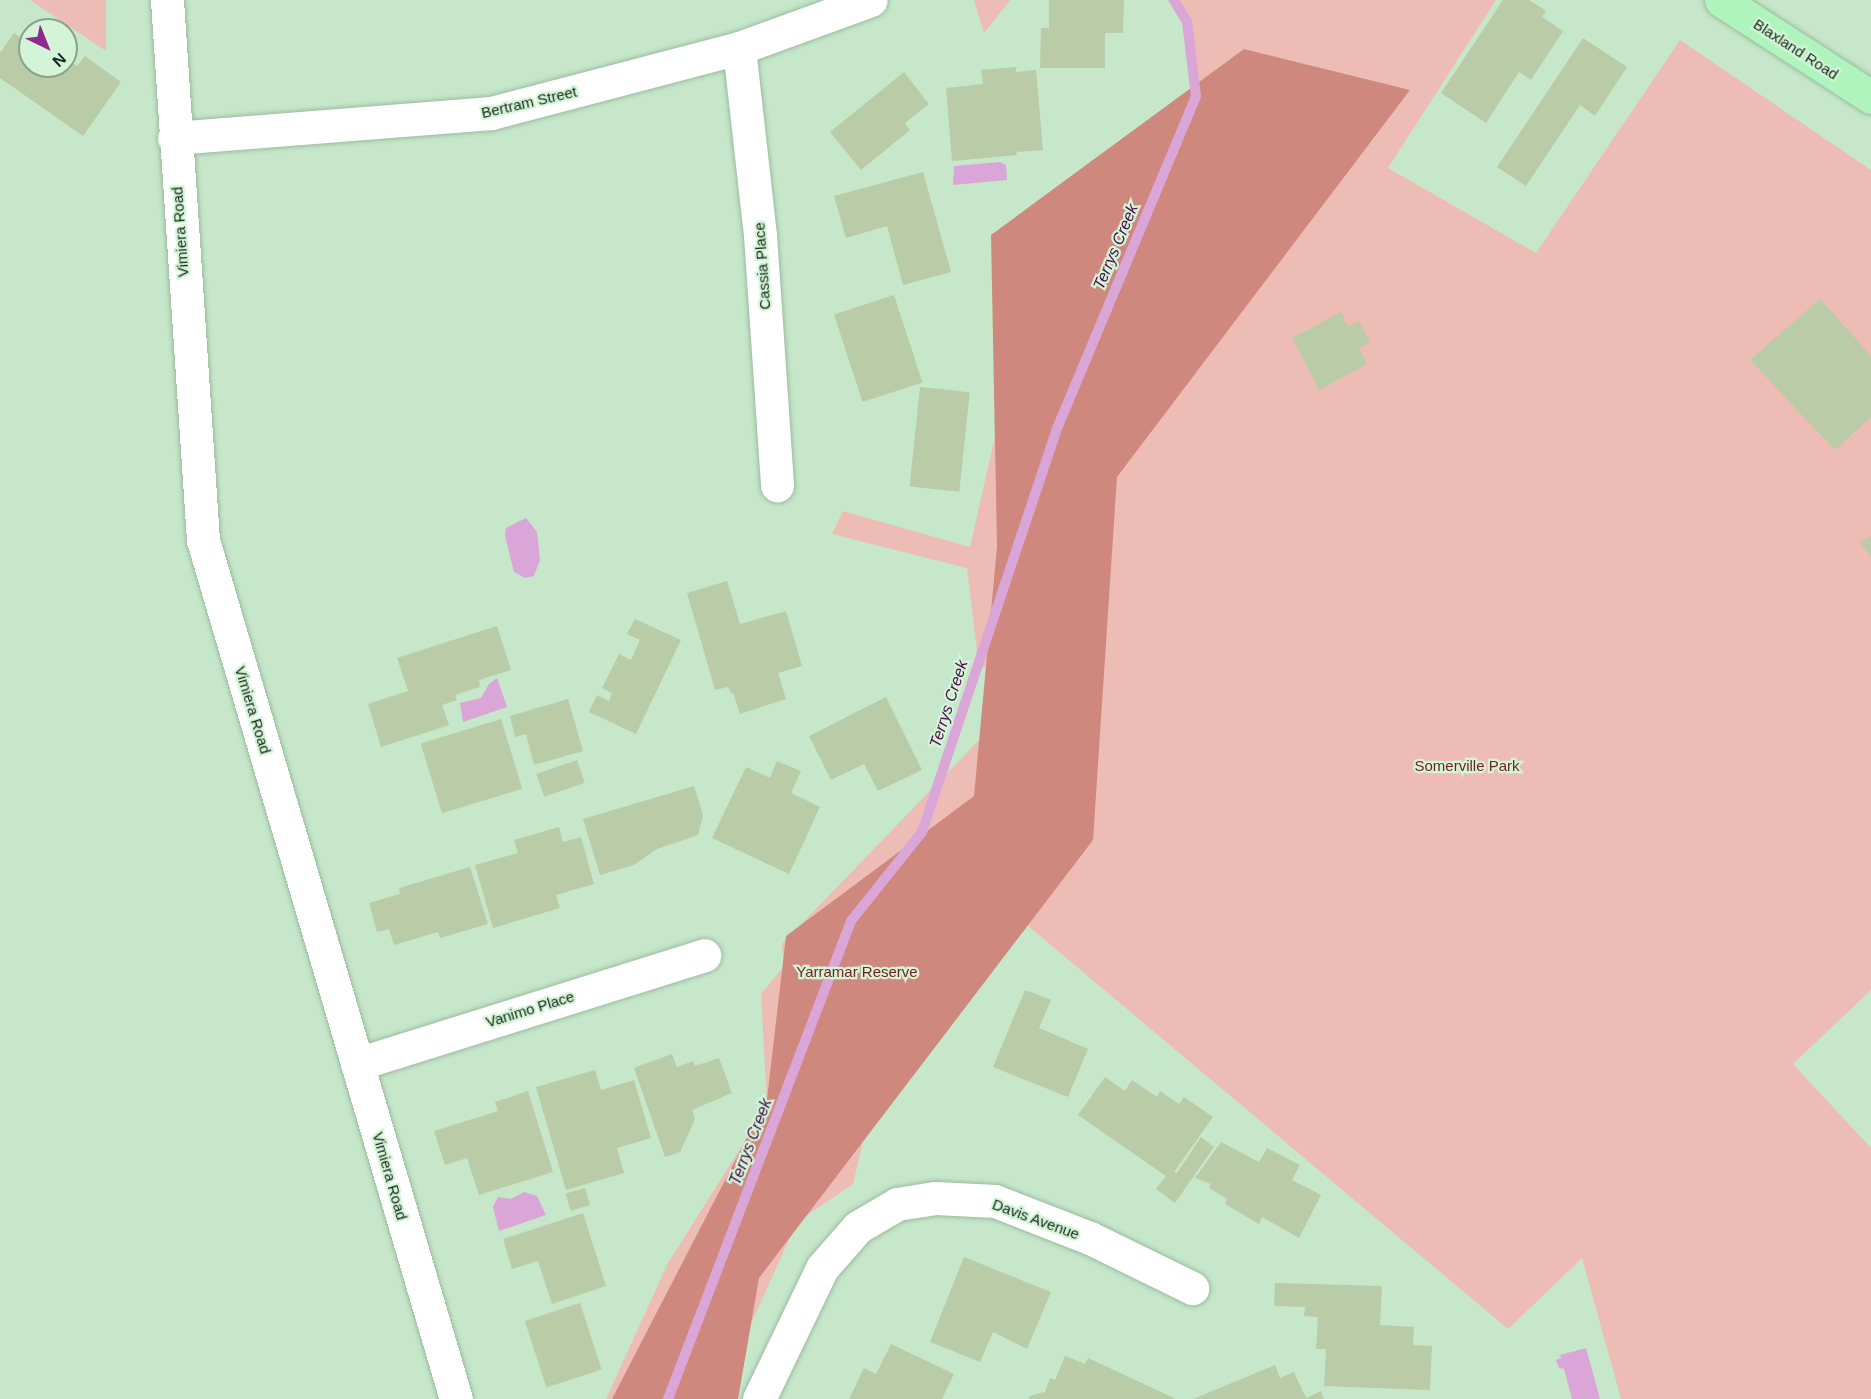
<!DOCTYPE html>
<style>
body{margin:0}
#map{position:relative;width:1871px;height:1399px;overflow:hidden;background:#c6e7ca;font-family:Helvetica,sans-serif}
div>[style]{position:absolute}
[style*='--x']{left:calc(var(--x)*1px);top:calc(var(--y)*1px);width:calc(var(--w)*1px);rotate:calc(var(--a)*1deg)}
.green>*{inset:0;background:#edbdb5}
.forest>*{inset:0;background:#cf887e}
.water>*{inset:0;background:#daa6d7}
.stream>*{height:10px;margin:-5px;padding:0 5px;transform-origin:5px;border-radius:5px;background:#daa6d7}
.building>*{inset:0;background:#bacba7;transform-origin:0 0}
.roads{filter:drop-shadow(0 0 2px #9bbb9f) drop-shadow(0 0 2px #9bbb9f)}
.minor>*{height:33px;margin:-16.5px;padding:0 16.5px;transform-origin:16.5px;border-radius:16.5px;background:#fff}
.tertiary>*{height:33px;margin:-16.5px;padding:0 16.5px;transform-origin:16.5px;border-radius:16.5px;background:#fff}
.primary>*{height:33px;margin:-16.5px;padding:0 16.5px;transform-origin:16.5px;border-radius:16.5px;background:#b0f4bd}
span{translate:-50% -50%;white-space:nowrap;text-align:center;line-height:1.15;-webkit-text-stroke:4.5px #d3f4d7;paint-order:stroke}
.street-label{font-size:15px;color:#19261b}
.park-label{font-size:15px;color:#741f19}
.water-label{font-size:16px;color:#490a49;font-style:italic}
.north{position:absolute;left:18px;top:18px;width:60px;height:60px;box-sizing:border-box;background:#d3f4d7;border:2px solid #89a28c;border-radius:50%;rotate:137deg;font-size:16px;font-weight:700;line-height:24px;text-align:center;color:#19261b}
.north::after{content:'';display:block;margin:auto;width:21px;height:27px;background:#90298e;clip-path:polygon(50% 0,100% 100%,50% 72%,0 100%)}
</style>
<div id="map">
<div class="green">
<i style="clip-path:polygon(30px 0,106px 0,106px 51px)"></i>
<i style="clip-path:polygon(974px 0,1010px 0,984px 33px)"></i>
<i style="clip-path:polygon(1174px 0,1496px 0,1388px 168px,1536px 253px,1680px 40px,1871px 170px,1871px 990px,1793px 1064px,1871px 1148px,1871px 1399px,1621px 1399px,1582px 1258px,1508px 1329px,990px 894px,878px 1077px,853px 1184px,797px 1222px,717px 1399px,606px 1399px,668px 1263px,767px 1106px,761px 994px,784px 966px,782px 944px,1012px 706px,1001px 665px,979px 668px,967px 568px,832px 534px,843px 511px,970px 547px,1016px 344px,1196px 96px,1187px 22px)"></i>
</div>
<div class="forest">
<i style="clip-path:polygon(1244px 49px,1410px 90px,1117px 477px,1093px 840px,759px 1278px,738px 1399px,612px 1399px,767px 1099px,786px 936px,974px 796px,997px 547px,991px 235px)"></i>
</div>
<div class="water">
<i style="clip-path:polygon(1000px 162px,1006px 165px,1007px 180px,953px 185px,954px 166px)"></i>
<i style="clip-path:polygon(526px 518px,537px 532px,540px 560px,534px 576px,525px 578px,514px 572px,505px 536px,506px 528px)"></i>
<i style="clip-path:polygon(497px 678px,507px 707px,463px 722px,460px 703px,481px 698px,489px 684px)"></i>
<i style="clip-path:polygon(524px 1192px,537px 1196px,546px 1215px,499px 1231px,493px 1207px,498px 1197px,511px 1199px)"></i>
<i style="clip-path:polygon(1586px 1348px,1600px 1399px,1572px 1399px,1564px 1369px,1559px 1368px,1556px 1360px,1561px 1358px,1560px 1355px)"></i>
</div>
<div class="stream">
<i style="--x:668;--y:1399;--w:512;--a:-69.05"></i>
<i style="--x:851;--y:921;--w:114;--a:-51.4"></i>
<i style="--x:922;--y:832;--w:423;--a:-71.5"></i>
<i style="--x:1056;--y:431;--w:363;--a:-67.3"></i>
<i style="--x:1196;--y:96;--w:75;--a:-96.9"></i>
<i style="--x:1187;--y:22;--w:26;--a:-121"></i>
</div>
<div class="building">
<i style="clip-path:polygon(1049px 0,1124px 0,1123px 33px,1105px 33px,1105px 68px,1040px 68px,1041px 28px,1049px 28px)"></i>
<i style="clip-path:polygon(1503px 0,1529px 0,1546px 11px,1542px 17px,1563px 31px,1531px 80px,1519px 72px,1486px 123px,1441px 93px)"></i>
<i style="clip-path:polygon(14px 33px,30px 44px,30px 66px,66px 66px,66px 59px,77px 66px,85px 56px,121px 82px,83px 136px,0 78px,0 53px)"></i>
<i style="clip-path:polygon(1583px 38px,1627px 67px,1595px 116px,1580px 105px,1526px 186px,1497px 167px)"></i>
<i style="clip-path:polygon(1016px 67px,1016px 72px,1036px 70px,1043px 150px,1016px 152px,1017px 155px,952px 161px,946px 88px,983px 84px,981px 70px)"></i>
<i style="clip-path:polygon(904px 72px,929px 104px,905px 123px,910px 130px,861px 170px,830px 132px)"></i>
<i style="clip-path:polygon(923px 172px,951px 272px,903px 285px,887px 226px,846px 238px,834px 196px)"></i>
<i style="left:894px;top:295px;width:92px;height:63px;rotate:72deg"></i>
<i style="clip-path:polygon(1820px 299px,1871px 356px,1871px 417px,1835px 450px,1750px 360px)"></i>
<i style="clip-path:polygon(1341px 312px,1348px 327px,1359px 321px,1370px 342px,1359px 348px,1367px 364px,1319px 390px,1292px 338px)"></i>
<i style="left:920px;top:387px;width:50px;height:100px;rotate:6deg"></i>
<i style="clip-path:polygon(1871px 535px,1871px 557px,1860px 543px)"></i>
<i style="clip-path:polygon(727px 581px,740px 624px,786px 611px,802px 666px,778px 673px,786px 699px,740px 714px,733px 693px,731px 694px,728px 687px,715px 690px,687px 593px)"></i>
<i style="clip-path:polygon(635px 619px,681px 640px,636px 734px,589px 712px,597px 695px,609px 701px,612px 693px,602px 688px,619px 654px,631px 660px,640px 640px,627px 634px)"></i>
<i style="clip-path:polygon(497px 626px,511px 670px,479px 680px,480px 687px,455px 695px,457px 700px,442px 705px,449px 725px,381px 747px,368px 704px,408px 691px,397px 658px)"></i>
<i style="clip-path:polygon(886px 697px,922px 770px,878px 791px,864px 764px,831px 780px,809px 736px)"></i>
<i style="clip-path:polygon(568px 699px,583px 751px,534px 765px,526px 734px,515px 737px,510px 716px)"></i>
<i style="left:501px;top:719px;width:73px;height:84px;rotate:73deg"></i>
<i style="left:577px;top:760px;width:24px;height:43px;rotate:71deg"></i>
<i style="clip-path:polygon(777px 761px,801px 771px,791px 793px,820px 807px,789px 874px,712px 838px,746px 767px,770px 778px)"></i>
<i style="clip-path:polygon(694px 786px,703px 815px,698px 835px,657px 849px,634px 865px,600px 875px,583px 819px)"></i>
<i style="clip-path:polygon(559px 827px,563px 842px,581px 837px,594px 884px,556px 895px,560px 908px,493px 928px,475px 865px,518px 853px,514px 840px)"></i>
<i style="clip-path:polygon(470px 867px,488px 924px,440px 938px,438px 932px,394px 945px,389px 929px,377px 932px,369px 903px,400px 894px,399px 888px)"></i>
<i style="clip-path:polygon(1025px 990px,1051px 1000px,1039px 1028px,1088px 1049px,1068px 1097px,993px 1067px)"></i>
<i style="clip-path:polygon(672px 1054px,677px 1067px,693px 1061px,695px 1066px,719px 1058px,732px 1093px,692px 1110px,695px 1119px,680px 1152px,665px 1157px,634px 1068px)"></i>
<i style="clip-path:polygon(595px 1070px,601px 1090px,634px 1080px,651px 1138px,617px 1148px,624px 1173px,566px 1190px,536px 1087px)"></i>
<i style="clip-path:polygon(1105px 1077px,1125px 1091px,1132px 1080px,1157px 1097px,1160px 1091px,1179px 1104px,1184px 1097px,1213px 1117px,1174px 1172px,1177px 1173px,1201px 1137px,1214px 1147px,1175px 1203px,1156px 1189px,1166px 1176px,1078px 1115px)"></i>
<i style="clip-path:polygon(528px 1091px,553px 1172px,479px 1195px,467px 1158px,445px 1165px,434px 1131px,498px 1111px,495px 1102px)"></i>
<i style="clip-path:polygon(1221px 1142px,1259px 1162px,1267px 1148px,1300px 1165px,1292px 1180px,1321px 1195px,1299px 1238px,1262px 1217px,1259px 1224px,1225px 1204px,1227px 1199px,1209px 1188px,1211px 1184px,1195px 1178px)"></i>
<i style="left:585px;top:1188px;width:18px;height:20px;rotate:74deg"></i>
<i style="clip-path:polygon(583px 1213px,606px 1286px,552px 1304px,538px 1261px,512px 1269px,503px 1239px)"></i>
<i style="clip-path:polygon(964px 1257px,1051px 1292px,1027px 1349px,993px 1332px,980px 1362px,930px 1342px)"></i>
<i style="clip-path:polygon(1275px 1283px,1382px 1286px,1380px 1325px,1414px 1327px,1413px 1345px,1432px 1346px,1430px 1390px,1324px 1386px,1326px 1349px,1316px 1349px,1318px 1317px,1304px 1316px,1305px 1307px,1274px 1306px)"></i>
<i style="left:580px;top:1303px;width:70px;height:58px;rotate:72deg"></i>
<i style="clip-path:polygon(891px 1344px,954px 1374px,942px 1399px,849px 1399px,864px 1368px,876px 1374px)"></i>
<i style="clip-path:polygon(1065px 1356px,1085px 1364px,1088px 1358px,1176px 1399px,1029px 1399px,1030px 1396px,1045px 1392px,1050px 1378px,1055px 1380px)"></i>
<i style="clip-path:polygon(1275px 1365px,1280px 1378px,1294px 1372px,1306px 1398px,1321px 1391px,1324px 1399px,1193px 1399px)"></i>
</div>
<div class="roads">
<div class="minor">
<i style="--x:739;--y:48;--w:188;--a:83.6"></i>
<i style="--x:760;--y:235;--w:251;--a:86.1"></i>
<i style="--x:174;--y:138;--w:318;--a:-4.5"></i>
<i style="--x:491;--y:113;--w:256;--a:-14.7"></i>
<i style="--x:739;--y:48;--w:140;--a:-20"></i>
<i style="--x:357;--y:1064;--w:364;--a:-17.4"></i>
<i style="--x:759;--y:1399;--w:145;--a:-64.3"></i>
<i style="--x:822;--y:1268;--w:55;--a:-48.7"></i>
<i style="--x:858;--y:1227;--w:45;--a:-30.5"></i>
<i style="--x:897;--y:1204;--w:39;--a:-9"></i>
<i style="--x:936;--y:1198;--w:59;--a:2.9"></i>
<i style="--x:995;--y:1201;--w:102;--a:21.3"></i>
<i style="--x:1090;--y:1238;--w:114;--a:26.1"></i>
</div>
<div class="tertiary">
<i style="--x:167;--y:0;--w:541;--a:86.19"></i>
<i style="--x:203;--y:540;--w:895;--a:73.59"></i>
</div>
<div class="primary">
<i style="--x:1721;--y:0;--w:179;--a:32.9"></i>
</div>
</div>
<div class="street-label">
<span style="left:1796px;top:49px;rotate:33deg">Blaxland Road</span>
<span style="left:529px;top:102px;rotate:-13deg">Bertram Street</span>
<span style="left:180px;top:232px;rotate:-94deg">Vimiera Road</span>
<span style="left:762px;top:266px;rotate:-94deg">Cassia Place</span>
<span style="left:253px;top:710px;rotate:73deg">Vimiera Road</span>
<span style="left:530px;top:1009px;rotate:-17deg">Vanimo Place</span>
<span style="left:390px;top:1176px;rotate:74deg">Vimiera Road</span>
<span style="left:1036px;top:1219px;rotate:20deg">Davis Avenue</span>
</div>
<div class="park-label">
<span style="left:1467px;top:766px">Somerville Park</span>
<span style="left:857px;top:972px">Yarramar Reserve</span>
</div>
<div class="water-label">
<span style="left:1116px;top:247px;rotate:-67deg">Terrys Creek</span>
<span style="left:949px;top:704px;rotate:-72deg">Terrys Creek</span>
<span style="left:751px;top:1142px;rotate:-69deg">Terrys Creek</span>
</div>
<div class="north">N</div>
</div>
